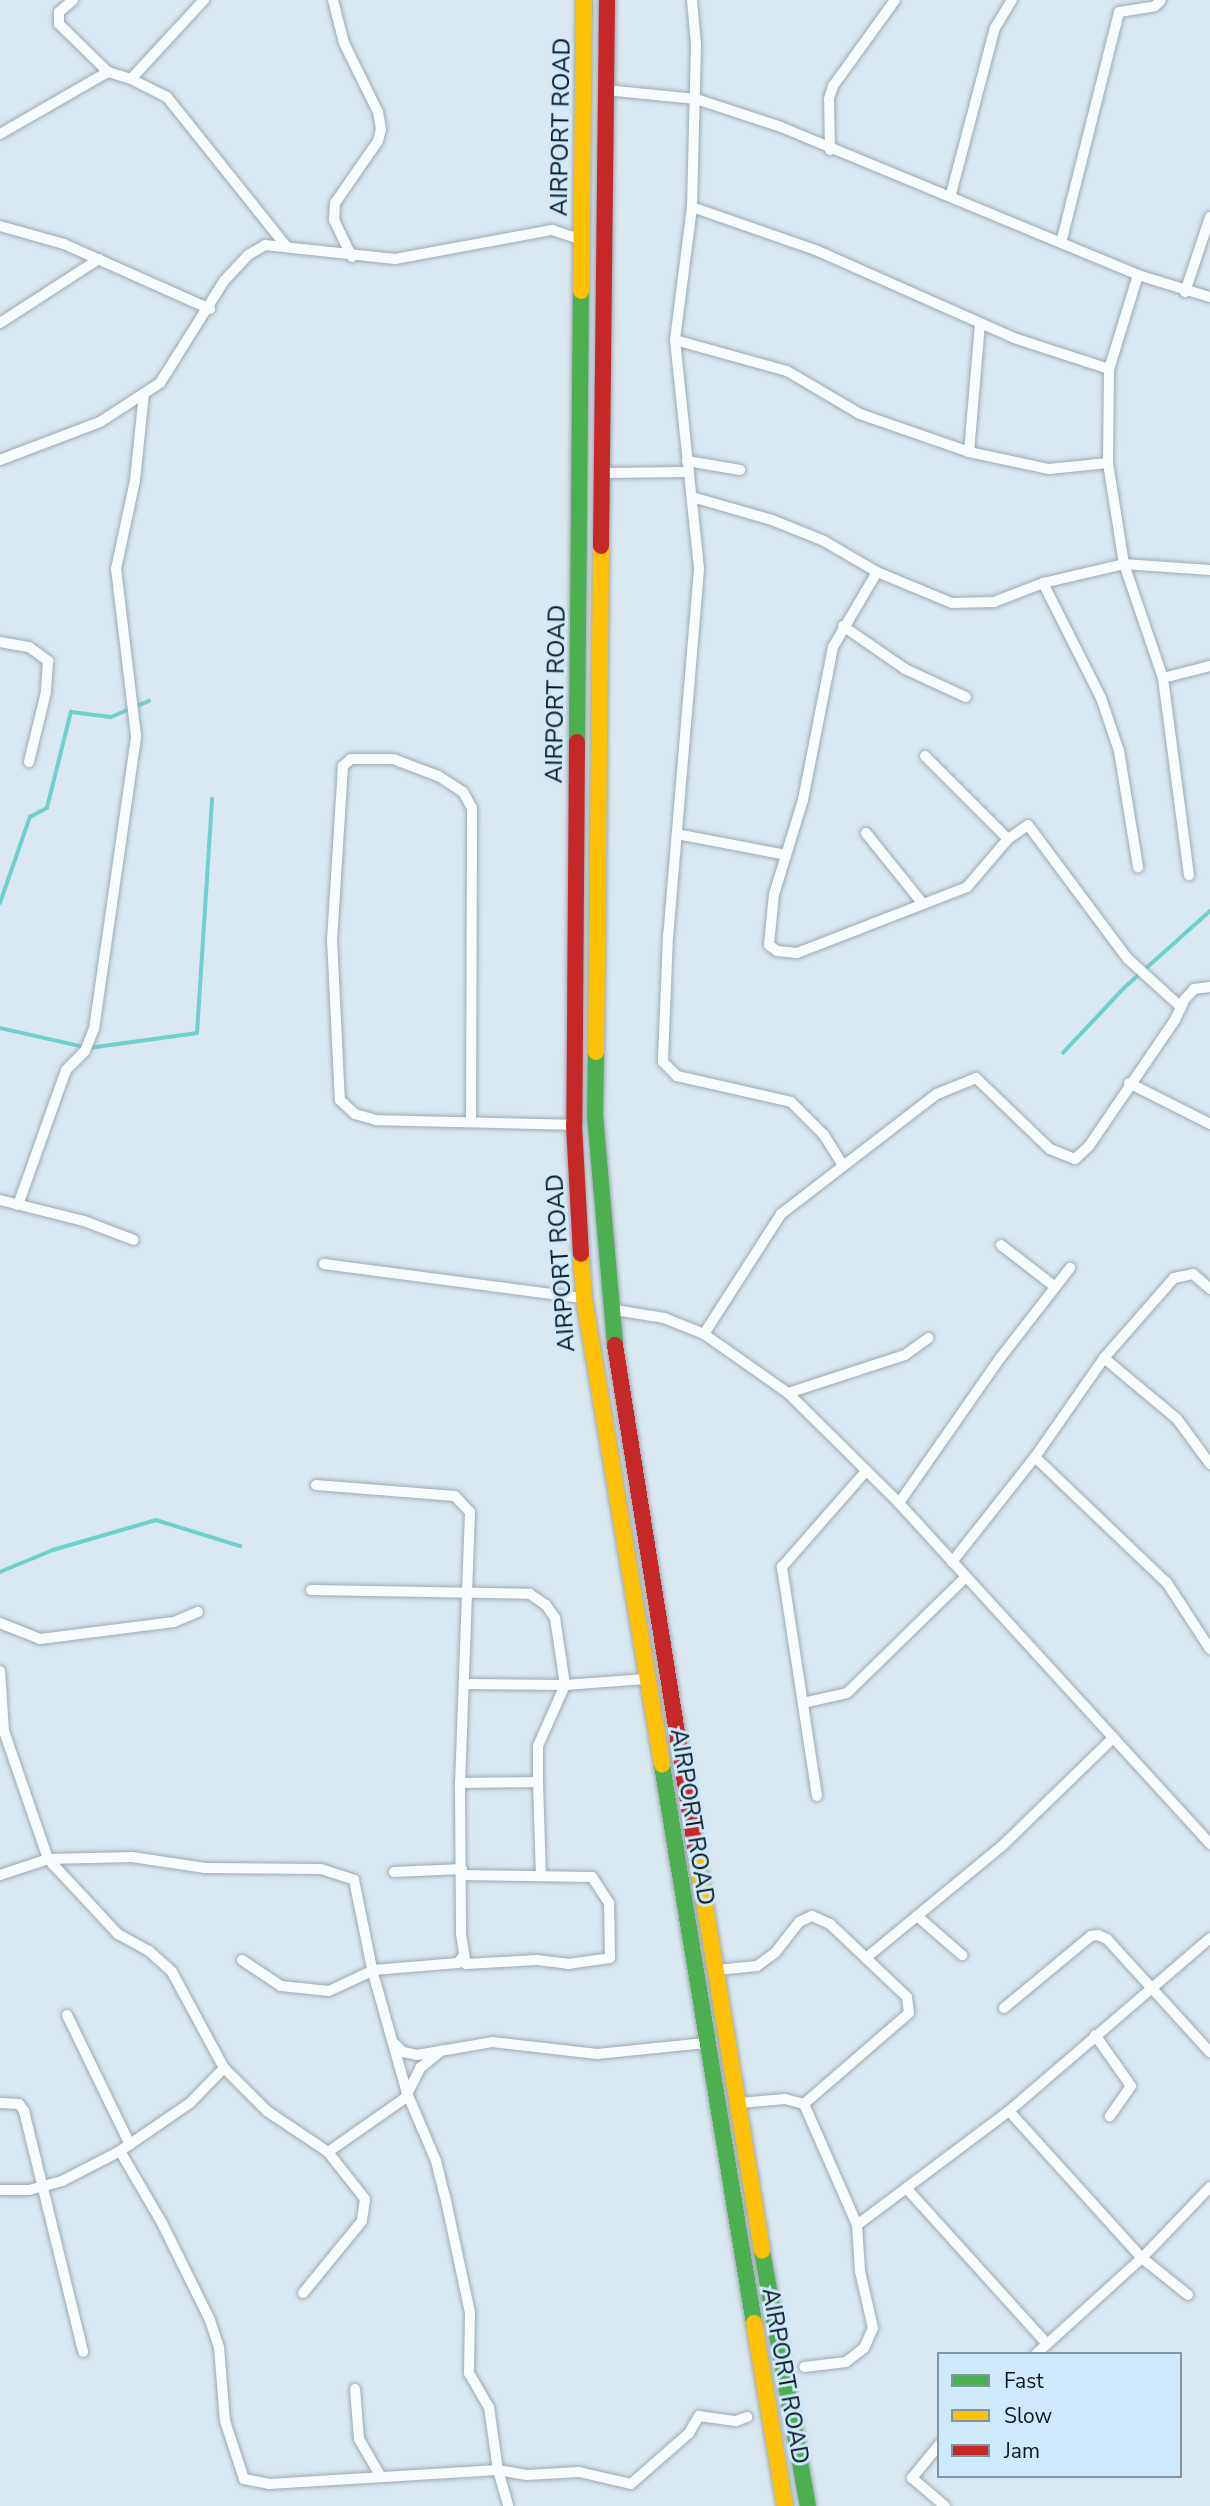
<!DOCTYPE html>
<style>
body{margin:0}
#map{position:relative;width:1210px;height:2506px;overflow:hidden;background:#dae8f2;font-family:"Nunito Sans",sans-serif}
div>[style]{position:absolute}
[style*='--x']{left:calc(var(--x)*1px);top:calc(var(--y)*1px);width:calc(var(--w)*1px);rotate:calc(var(--a)*1deg)}
.stream>*{height:3.5px;margin:-1.75px;padding:0 1.75px;transform-origin:1.75px;border-radius:1.75px;background:#6dd1ce}
.roads{filter:drop-shadow(0 0 2px #9da9b2) drop-shadow(0 0 2px #9da9b2)}
.street>*{height:10px;margin:-5px;padding:0 5px;transform-origin:5px;border-radius:5px;background:#f9fcfd}
.fast>*{height:16px;margin:-8px;padding:0 8px;transform-origin:8px;border-radius:8px;background:#4caf50}
.slow>*{height:16px;margin:-8px;padding:0 8px;transform-origin:8px;border-radius:8px;background:#ffc107}
.jam>*{height:16px;margin:-8px;padding:0 8px;transform-origin:8px;border-radius:8px;background:#c62828}
span{translate:-50% -50%;white-space:nowrap;text-align:center;line-height:1.15;-webkit-text-stroke:6px #cfeafc;paint-order:stroke}
.street-label{font-size:24px;color:#0c1921}
.legend{position:absolute;left:937px;top:2352px;width:245px;height:126px;box-sizing:border-box;background:#cfeafc;border:2px solid #8196a4;margin:0;padding:9px 12px;list-style:none;font-size:21px;color:#0c1921}
.legend li{display:flex;align-items:center;gap:14px;height:35px}
.legend b{width:35px;border:2px solid #8196a4}
</style>
<div id="map">
<div class="stream">
<i style="--x:0;--y:903;--w:91;--a:-70.8"></i>
<i style="--x:30;--y:817;--w:19;--a:-28"></i>
<i style="--x:47;--y:808;--w:99;--a:-76"></i>
<i style="--x:71;--y:712;--w:40;--a:7.1"></i>
<i style="--x:111;--y:717;--w:41;--a:-22.8"></i>
<i style="--x:0;--y:1028;--w:91;--a:12.7"></i>
<i style="--x:89;--y:1048;--w:109;--a:-7.9"></i>
<i style="--x:197;--y:1033;--w:234;--a:-86.3"></i>
<i style="--x:1063;--y:1053;--w:89;--a:-46.8"></i>
<i style="--x:1124;--y:988;--w:115;--a:-41.8"></i>
<i style="--x:0;--y:1572;--w:57;--a:-22.5"></i>
<i style="--x:53;--y:1550;--w:107;--a:-16.2"></i>
<i style="--x:156;--y:1520;--w:88;--a:17.2"></i>
</div>
<div class="roads">
<div class="street">
<i style="--x:73;--y:0;--w:18;--a:139"></i>
<i style="--x:59;--y:12;--w:12;--a:90"></i>
<i style="--x:59;--y:24;--w:69;--a:44.4"></i>
<i style="--x:333;--y:0;--w:44;--a:75.7"></i>
<i style="--x:344;--y:43;--w:77;--a:63.8"></i>
<i style="--x:378;--y:112;--w:17;--a:80"></i>
<i style="--x:381;--y:129;--w:12;--a:104"></i>
<i style="--x:378;--y:141;--w:75;--a:124.7"></i>
<i style="--x:335;--y:203;--w:17;--a:93"></i>
<i style="--x:334;--y:220;--w:41;--a:64.1"></i>
<i style="--x:692;--y:0;--w:45;--a:84.9"></i>
<i style="--x:696;--y:45;--w:162;--a:91.4"></i>
<i style="--x:692;--y:207;--w:134;--a:97.3"></i>
<i style="--x:675;--y:340;--w:230;--a:84"></i>
<i style="--x:699;--y:569;--w:367;--a:94.8"></i>
<i style="--x:668;--y:935;--w:127;--a:92.3"></i>
<i style="--x:663;--y:1062;--w:20;--a:45"></i>
<i style="--x:677;--y:1076;--w:117;--a:12.8"></i>
<i style="--x:791;--y:1102;--w:47;--a:45"></i>
<i style="--x:824;--y:1135;--w:36;--a:58"></i>
<i style="--x:131;--y:79;--w:108;--a:-47.3"></i>
<i style="--x:606;--y:90;--w:90;--a:5.7"></i>
<i style="--x:696;--y:99;--w:89;--a:18.2"></i>
<i style="--x:781;--y:127;--w:386;--a:22.5"></i>
<i style="--x:1138;--y:275;--w:75;--a:17"></i>
<i style="--x:0;--y:134;--w:125;--a:-29.9"></i>
<i style="--x:108;--y:72;--w:24;--a:17"></i>
<i style="--x:131;--y:79;--w:40;--a:26.6"></i>
<i style="--x:167;--y:97;--w:191;--a:51.4"></i>
<i style="--x:830;--y:150;--w:51;--a:-91.1"></i>
<i style="--x:829;--y:99;--w:14;--a:-73"></i>
<i style="--x:833;--y:86;--w:106;--a:-54.2"></i>
<i style="--x:951;--y:194;--w:172;--a:-75.2"></i>
<i style="--x:995;--y:28;--w:33;--a:-59"></i>
<i style="--x:692;--y:207;--w:133;--a:19.2"></i>
<i style="--x:818;--y:251;--w:214;--a:23.9"></i>
<i style="--x:1014;--y:338;--w:100;--a:18.1"></i>
<i style="--x:0;--y:226;--w:66;--a:15.7"></i>
<i style="--x:64;--y:244;--w:160;--a:24"></i>
<i style="--x:1061;--y:243;--w:238;--a:-75.9"></i>
<i style="--x:1119;--y:12;--w:36;--a:-9"></i>
<i style="--x:1155;--y:6;--w:8;--a:-45"></i>
<i style="--x:1138;--y:275;--w:98;--a:107.1"></i>
<i style="--x:1109;--y:369;--w:94;--a:90.6"></i>
<i style="--x:1108;--y:463;--w:102;--a:81"></i>
<i style="--x:1124;--y:564;--w:120;--a:71.1"></i>
<i style="--x:1163;--y:678;--w:199;--a:82.5"></i>
<i style="--x:1185;--y:292;--w:79;--a:-71.6"></i>
<i style="--x:0;--y:323;--w:118;--a:-32.9"></i>
<i style="--x:675;--y:340;--w:116;--a:15.5"></i>
<i style="--x:787;--y:371;--w:85;--a:30.5"></i>
<i style="--x:860;--y:414;--w:115;--a:19.2"></i>
<i style="--x:969;--y:452;--w:82;--a:12"></i>
<i style="--x:1049;--y:469;--w:59;--a:-5.8"></i>
<i style="--x:969;--y:452;--w:129;--a:-85.1"></i>
<i style="--x:0;--y:460;--w:107;--a:-20.8"></i>
<i style="--x:100;--y:422;--w:72;--a:-33"></i>
<i style="--x:160;--y:383;--w:120;--a:-57.9"></i>
<i style="--x:224;--y:281;--w:35;--a:-47"></i>
<i style="--x:248;--y:255;--w:20;--a:-30"></i>
<i style="--x:265;--y:245;--w:131;--a:6.1"></i>
<i style="--x:395;--y:259;--w:160;--a:-10.5"></i>
<i style="--x:552;--y:230;--w:32;--a:18"></i>
<i style="--x:687;--y:461;--w:54;--a:9.6"></i>
<i style="--x:604;--y:473;--w:83;--a:-0.7"></i>
<i style="--x:692;--y:497;--w:83;--a:16"></i>
<i style="--x:772;--y:520;--w:56;--a:22"></i>
<i style="--x:824;--y:541;--w:61;--a:30.3"></i>
<i style="--x:877;--y:572;--w:81;--a:22.5"></i>
<i style="--x:952;--y:603;--w:42;--a:-1.4"></i>
<i style="--x:994;--y:602;--w:53;--a:-21.2"></i>
<i style="--x:1043;--y:583;--w:83;--a:-13.2"></i>
<i style="--x:1124;--y:564;--w:86;--a:4"></i>
<i style="--x:877;--y:572;--w:87;--a:120.4"></i>
<i style="--x:833;--y:647;--w:156;--a:101.1"></i>
<i style="--x:803;--y:800;--w:98;--a:107.1"></i>
<i style="--x:774;--y:894;--w:51;--a:95.6"></i>
<i style="--x:769;--y:945;--w:10;--a:37"></i>
<i style="--x:777;--y:951;--w:20;--a:6"></i>
<i style="--x:797;--y:953;--w:182;--a:-21.2"></i>
<i style="--x:967;--y:887;--w:63;--a:-49.5"></i>
<i style="--x:1008;--y:839;--w:24;--a:-35"></i>
<i style="--x:1028;--y:825;--w:167;--a:53.3"></i>
<i style="--x:1128;--y:959;--w:72;--a:42.2"></i>
<i style="--x:1043;--y:583;--w:129;--a:63.2"></i>
<i style="--x:1101;--y:698;--w:56;--a:71.2"></i>
<i style="--x:1119;--y:751;--w:118;--a:80.7"></i>
<i style="--x:843;--y:626;--w:75;--a:34.7"></i>
<i style="--x:905;--y:669;--w:67;--a:24.7"></i>
<i style="--x:0;--y:642;--w:29;--a:10"></i>
<i style="--x:29;--y:647;--w:24;--a:36"></i>
<i style="--x:48;--y:661;--w:31;--a:94"></i>
<i style="--x:46;--y:692;--w:72;--a:103.7"></i>
<i style="--x:1163;--y:678;--w:49;--a:-14.3"></i>
<i style="--x:925;--y:756;--w:117;--a:45"></i>
<i style="--x:866;--y:833;--w:91;--a:51.2"></i>
<i style="--x:677;--y:834;--w:111;--a:10.9"></i>
<i style="--x:1129;--y:1083;--w:91;--a:26.8"></i>
<i style="--x:471;--y:1120;--w:312;--a:-89.8"></i>
<i style="--x:472;--y:808;--w:18;--a:-119"></i>
<i style="--x:463;--y:792;--w:30;--a:-147"></i>
<i style="--x:438;--y:776;--w:48;--a:-159.3"></i>
<i style="--x:393;--y:759;--w:42;--a:180"></i>
<i style="--x:351;--y:759;--w:11;--a:139"></i>
<i style="--x:343;--y:766;--w:173;--a:93.6"></i>
<i style="--x:332;--y:939;--w:161;--a:87.2"></i>
<i style="--x:340;--y:1100;--w:21;--a:43"></i>
<i style="--x:355;--y:1114;--w:22;--a:16"></i>
<i style="--x:376;--y:1120;--w:198;--a:1.4"></i>
<i style="--x:0;--y:1200;--w:87;--a:14"></i>
<i style="--x:84;--y:1221;--w:53;--a:20.8"></i>
<i style="--x:18;--y:1205;--w:143;--a:-70.4"></i>
<i style="--x:66;--y:1070;--w:27;--a:-45"></i>
<i style="--x:85;--y:1051;--w:24;--a:-68"></i>
<i style="--x:94;--y:1029;--w:296;--a:-81.8"></i>
<i style="--x:136;--y:736;--w:168;--a:-96.8"></i>
<i style="--x:116;--y:569;--w:91;--a:-77.9"></i>
<i style="--x:135;--y:480;--w:87;--a:-84.1"></i>
<i style="--x:1001;--y:1245;--w:67;--a:37.7"></i>
<i style="--x:324;--y:1264;--w:262;--a:7.5"></i>
<i style="--x:609;--y:1309;--w:56;--a:9.3"></i>
<i style="--x:664;--y:1318;--w:43;--a:21.8"></i>
<i style="--x:704;--y:1334;--w:103;--a:35.1"></i>
<i style="--x:788;--y:1393;--w:156;--a:44.7"></i>
<i style="--x:899;--y:1503;--w:462;--a:47.6"></i>
<i style="--x:704;--y:1334;--w:143;--a:-57.3"></i>
<i style="--x:781;--y:1214;--w:197;--a:-37.6"></i>
<i style="--x:937;--y:1094;--w:42;--a:-22.3"></i>
<i style="--x:976;--y:1078;--w:103;--a:43.8"></i>
<i style="--x:1050;--y:1149;--w:27;--a:22"></i>
<i style="--x:1075;--y:1159;--w:19;--a:-43"></i>
<i style="--x:1089;--y:1146;--w:153;--a:-55.7"></i>
<i style="--x:1175;--y:1020;--w:23;--a:-65"></i>
<i style="--x:1185;--y:999;--w:13;--a:-48"></i>
<i style="--x:1194;--y:989;--w:16;--a:-7"></i>
<i style="--x:1104;--y:1358;--w:95;--a:39.9"></i>
<i style="--x:1177;--y:1419;--w:56;--a:53.7"></i>
<i style="--x:788;--y:1393;--w:123;--a:-18"></i>
<i style="--x:905;--y:1355;--w:29;--a:-36"></i>
<i style="--x:1035;--y:1457;--w:182;--a:43.7"></i>
<i style="--x:1167;--y:1583;--w:79;--a:56.9"></i>
<i style="--x:316;--y:1485;--w:139;--a:4.5"></i>
<i style="--x:455;--y:1496;--w:22;--a:47"></i>
<i style="--x:470;--y:1512;--w:271;--a:92.1"></i>
<i style="--x:460;--y:1783;--w:151;--a:89.6"></i>
<i style="--x:461;--y:1934;--w:30;--a:81"></i>
<i style="--x:466;--y:1964;--w:71;--a:-3.2"></i>
<i style="--x:537;--y:1960;--w:31;--a:7"></i>
<i style="--x:568;--y:1964;--w:42;--a:-8.1"></i>
<i style="--x:610;--y:1958;--w:55;--a:-91"></i>
<i style="--x:609;--y:1903;--w:31;--a:-123"></i>
<i style="--x:592;--y:1877;--w:130;--a:-179.1"></i>
<i style="--x:899;--y:1503;--w:178;--a:-55.1"></i>
<i style="--x:1001;--y:1357;--w:113;--a:-52.2"></i>
<i style="--x:952;--y:1562;--w:134;--a:-51.7"></i>
<i style="--x:1035;--y:1457;--w:121;--a:-55.1"></i>
<i style="--x:1104;--y:1358;--w:106;--a:-48.8"></i>
<i style="--x:1174;--y:1278;--w:19;--a:-12"></i>
<i style="--x:1193;--y:1274;--w:23;--a:41"></i>
<i style="--x:311;--y:1590;--w:219;--a:1"></i>
<i style="--x:530;--y:1594;--w:19;--a:35"></i>
<i style="--x:546;--y:1605;--w:16;--a:55"></i>
<i style="--x:555;--y:1618;--w:68;--a:81.5"></i>
<i style="--x:565;--y:1685;--w:67;--a:113.9"></i>
<i style="--x:538;--y:1746;--w:36;--a:90"></i>
<i style="--x:538;--y:1782;--w:78;--a:179.3"></i>
<i style="--x:0;--y:1623;--w:43;--a:21.8"></i>
<i style="--x:40;--y:1639;--w:135;--a:-7.2"></i>
<i style="--x:174;--y:1622;--w:26;--a:-23"></i>
<i style="--x:0;--y:1671;--w:60;--a:86.2"></i>
<i style="--x:4;--y:1731;--w:135;--a:71"></i>
<i style="--x:48;--y:1859;--w:103;--a:47"></i>
<i style="--x:118;--y:1934;--w:35;--a:29"></i>
<i style="--x:149;--y:1951;--w:31;--a:42"></i>
<i style="--x:172;--y:1972;--w:109;--a:61.6"></i>
<i style="--x:224;--y:2068;--w:61;--a:45"></i>
<i style="--x:267;--y:2111;--w:73;--a:33.9"></i>
<i style="--x:328;--y:2152;--w:60;--a:51.8"></i>
<i style="--x:365;--y:2199;--w:22;--a:98"></i>
<i style="--x:362;--y:2221;--w:93;--a:129.3"></i>
<i style="--x:464;--y:1684;--w:101;--a:0.6"></i>
<i style="--x:565;--y:1685;--w:81;--a:-4.2"></i>
<i style="--x:803;--y:1703;--w:45;--a:-12.8"></i>
<i style="--x:847;--y:1693;--w:166;--a:-44.3"></i>
<i style="--x:538;--y:1782;--w:94;--a:88.2"></i>
<i style="--x:817;--y:1796;--w:232;--a:-98.7"></i>
<i style="--x:782;--y:1567;--w:128;--a:-48.8"></i>
<i style="--x:394;--y:1872;--w:68;--a:-2.5"></i>
<i style="--x:0;--y:1875;--w:51;--a:-18.4"></i>
<i style="--x:48;--y:1859;--w:84;--a:-1.4"></i>
<i style="--x:132;--y:1857;--w:74;--a:8.6"></i>
<i style="--x:205;--y:1868;--w:116;--a:0.5"></i>
<i style="--x:321;--y:1869;--w:35;--a:18"></i>
<i style="--x:354;--y:1880;--w:95;--a:78.5"></i>
<i style="--x:373;--y:1973;--w:125;--a:74.2"></i>
<i style="--x:407;--y:2093;--w:74;--a:66.9"></i>
<i style="--x:436;--y:2161;--w:36;--a:76"></i>
<i style="--x:445;--y:2196;--w:120;--a:77.9"></i>
<i style="--x:470;--y:2313;--w:60;--a:91"></i>
<i style="--x:469;--y:2373;--w:39;--a:60"></i>
<i style="--x:489;--y:2407;--w:64;--a:81.9"></i>
<i style="--x:498;--y:2470;--w:29;--a:10"></i>
<i style="--x:527;--y:2475;--w:52;--a:-3.3"></i>
<i style="--x:579;--y:2472;--w:53;--a:13"></i>
<i style="--x:631;--y:2484;--w:77;--a:-41.3"></i>
<i style="--x:689;--y:2433;--w:20;--a:-60"></i>
<i style="--x:699;--y:2416;--w:37;--a:8"></i>
<i style="--x:736;--y:2421;--w:12;--a:-20"></i>
<i style="--x:917;--y:1916;--w:60;--a:40.9"></i>
<i style="--x:866;--y:1958;--w:176;--a:-39.5"></i>
<i style="--x:1002;--y:1846;--w:155;--a:-44.2"></i>
<i style="--x:242;--y:1960;--w:47;--a:33.7"></i>
<i style="--x:281;--y:1986;--w:48;--a:5.9"></i>
<i style="--x:329;--y:1991;--w:50;--a:-25"></i>
<i style="--x:374;--y:1970;--w:84;--a:-4.8"></i>
<i style="--x:458;--y:1963;--w:10;--a:-53"></i>
<i style="--x:717;--y:1970;--w:40;--a:-5.7"></i>
<i style="--x:757;--y:1966;--w:22;--a:-36"></i>
<i style="--x:775;--y:1953;--w:39;--a:-52"></i>
<i style="--x:799;--y:1922;--w:14;--a:-25"></i>
<i style="--x:812;--y:1916;--w:20;--a:24"></i>
<i style="--x:830;--y:1924;--w:106;--a:43.5"></i>
<i style="--x:907;--y:1997;--w:16;--a:83"></i>
<i style="--x:909;--y:2013;--w:139;--a:139.1"></i>
<i style="--x:1004;--y:2008;--w:113;--a:-39.6"></i>
<i style="--x:1091;--y:1936;--w:7;--a:-8"></i>
<i style="--x:1098;--y:1935;--w:10;--a:24"></i>
<i style="--x:1107;--y:1939;--w:153;--a:47.7"></i>
<i style="--x:67;--y:2015;--w:144;--a:64.1"></i>
<i style="--x:1095;--y:2035;--w:62;--a:54.8"></i>
<i style="--x:1131;--y:2086;--w:37;--a:125"></i>
<i style="--x:395;--y:2044;--w:11;--a:45"></i>
<i style="--x:403;--y:2052;--w:14;--a:12"></i>
<i style="--x:417;--y:2055;--w:76;--a:-9.8"></i>
<i style="--x:492;--y:2042;--w:106;--a:6.5"></i>
<i style="--x:597;--y:2054;--w:109;--a:-5.8"></i>
<i style="--x:0;--y:2103;--w:19;--a:3"></i>
<i style="--x:19;--y:2104;--w:9;--a:54"></i>
<i style="--x:24;--y:2111;--w:248;--a:76.2"></i>
<i style="--x:739;--y:2103;--w:46;--a:-5"></i>
<i style="--x:785;--y:2099;--w:20;--a:15"></i>
<i style="--x:804;--y:2104;--w:132;--a:66.3"></i>
<i style="--x:857;--y:2225;--w:46;--a:86.3"></i>
<i style="--x:860;--y:2271;--w:58;--a:77.2"></i>
<i style="--x:873;--y:2328;--w:22;--a:114"></i>
<i style="--x:864;--y:2348;--w:23;--a:142"></i>
<i style="--x:846;--y:2362;--w:42;--a:173.2"></i>
<i style="--x:1009;--y:2111;--w:198;--a:47.9"></i>
<i style="--x:1142;--y:2258;--w:59;--a:38.8"></i>
<i style="--x:120;--y:2151;--w:83;--a:59.7"></i>
<i style="--x:162;--y:2223;--w:108;--a:63.7"></i>
<i style="--x:210;--y:2320;--w:28;--a:72"></i>
<i style="--x:219;--y:2347;--w:74;--a:85.4"></i>
<i style="--x:225;--y:2421;--w:61;--a:71.9"></i>
<i style="--x:244;--y:2479;--w:25;--a:11"></i>
<i style="--x:269;--y:2484;--w:229;--a:-3.5"></i>
<i style="--x:498;--y:2470;--w:37;--a:74"></i>
<i style="--x:328;--y:2152;--w:94;--a:-35"></i>
<i style="--x:405;--y:2098;--w:34;--a:-63"></i>
<i style="--x:420;--y:2068;--w:28;--a:-39"></i>
<i style="--x:0;--y:2190;--w:29;--a:0"></i>
<i style="--x:29;--y:2190;--w:34;--a:-15"></i>
<i style="--x:62;--y:2181;--w:65;--a:-27.3"></i>
<i style="--x:120;--y:2151;--w:85;--a:-34.4"></i>
<i style="--x:190;--y:2103;--w:49;--a:-45.8"></i>
<i style="--x:908;--y:2190;--w:207;--a:47.9"></i>
<i style="--x:857;--y:2225;--w:190;--a:-36.9"></i>
<i style="--x:1009;--y:2111;--w:265;--a:-40.7"></i>
<i style="--x:1036;--y:2354;--w:143;--a:-42.2"></i>
<i style="--x:1142;--y:2258;--w:98;--a:-46.2"></i>
<i style="--x:355;--y:2389;--w:50;--a:85.4"></i>
<i style="--x:359;--y:2439;--w:44;--a:59.9"></i>
<i style="--x:939;--y:2445;--w:43;--a:129.3"></i>
<i style="--x:912;--y:2478;--w:43;--a:40.3"></i>
</div>
<div class="fast">
<i style="--x:577;--y:742;--w:451;--a:-89.5"></i>
<i style="--x:596;--y:1052;--w:63;--a:90.9"></i>
<i style="--x:595;--y:1115;--w:231;--a:85"></i>
<i style="--x:662;--y:1765;--w:566;--a:80.64"></i>
<i style="--x:762;--y:2251;--w:259;--a:79.8"></i>
</div>
<div class="slow">
<i style="--x:581;--y:291;--w:291;--a:-89.4"></i>
<i style="--x:596;--y:1052;--w:506;--a:-89.43"></i>
<i style="--x:581;--y:1254;--w:44;--a:86.1"></i>
<i style="--x:584;--y:1298;--w:473;--a:80.5"></i>
<i style="--x:696;--y:1851;--w:405;--a:80.6"></i>
<i style="--x:754;--y:2323;--w:186;--a:80.4"></i>
</div>
<div class="jam">
<i style="--x:601;--y:546;--w:546;--a:-89.37"></i>
<i style="--x:577;--y:742;--w:383;--a:90.4"></i>
<i style="--x:574;--y:1125;--w:129;--a:86.9"></i>
<i style="--x:615;--y:1345;--w:512;--a:80.91"></i>
</div>
</div>
<div class="street-label">
<span style="left:561px;top:127px;rotate:-89deg">AIRPORT ROAD</span>
<span style="left:556px;top:694px;rotate:-89deg">AIRPORT ROAD</span>
<span style="left:561px;top:1263px;rotate:-94deg">AIRPORT ROAD</span>
<span style="left:692px;top:1817px;rotate:81deg">AIRPORT ROAD</span>
<span style="left:785px;top:2376px;rotate:80deg">AIRPORT ROAD</span>
</div>
<ul class="legend">
<li><b style="height:9px;background:#4caf50"></b>Fast</li>
<li><b style="height:9px;background:#ffc107"></b>Slow</li>
<li><b style="height:9px;background:#c62828"></b>Jam</li>
</ul>
</div>
